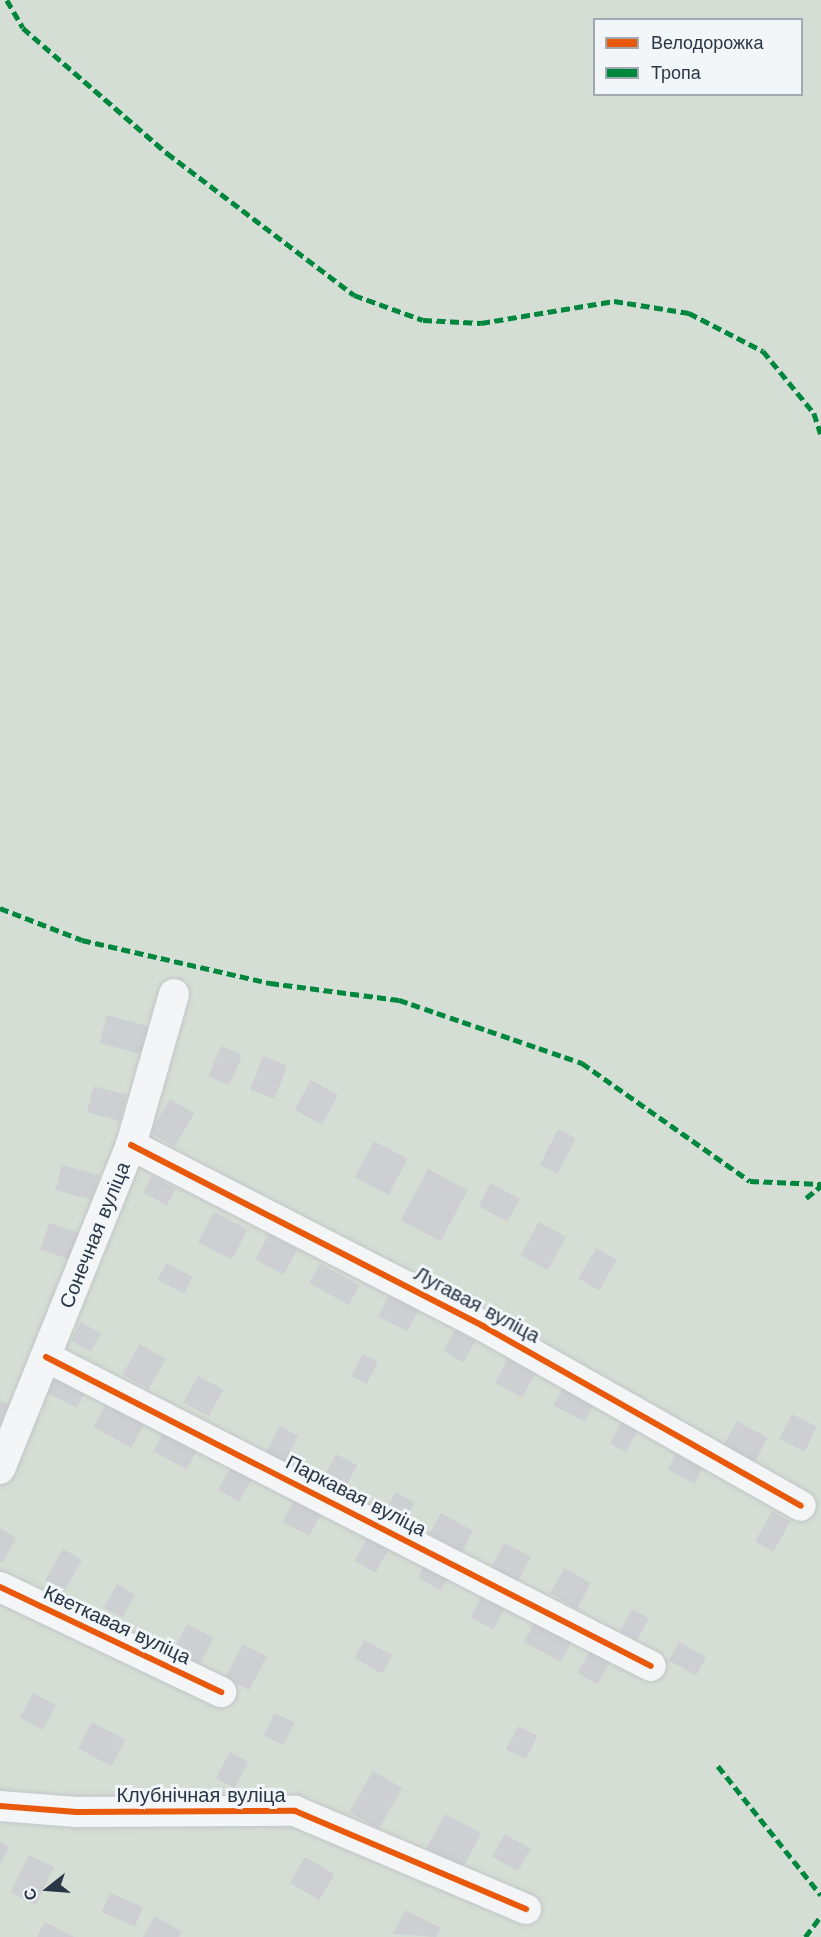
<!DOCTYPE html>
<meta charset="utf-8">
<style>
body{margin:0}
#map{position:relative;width:821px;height:1937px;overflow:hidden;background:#e4e7ea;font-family:"Work Sans",sans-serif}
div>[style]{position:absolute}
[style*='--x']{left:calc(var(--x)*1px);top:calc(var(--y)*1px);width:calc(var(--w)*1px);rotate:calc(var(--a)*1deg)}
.green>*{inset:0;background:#d5ded4}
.building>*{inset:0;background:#cdcfd2;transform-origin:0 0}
.roads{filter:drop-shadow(0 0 2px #c2c5c8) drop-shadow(0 0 2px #c2c5c8)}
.street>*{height:30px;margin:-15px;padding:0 15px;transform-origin:15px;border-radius:15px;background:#f4f5f6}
.quiet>*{height:4.5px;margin-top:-2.25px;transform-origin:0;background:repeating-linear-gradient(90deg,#00873e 0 9px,transparent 0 13.5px)}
.cycleway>*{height:6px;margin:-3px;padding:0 3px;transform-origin:3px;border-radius:3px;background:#e8590c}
span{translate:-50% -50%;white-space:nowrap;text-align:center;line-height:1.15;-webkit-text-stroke:6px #f2f6f9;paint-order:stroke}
.street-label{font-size:20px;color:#283646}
.legend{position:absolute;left:593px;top:18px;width:210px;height:78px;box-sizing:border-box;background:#f2f6f9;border:2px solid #a1a9b1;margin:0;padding:8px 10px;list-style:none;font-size:18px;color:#283646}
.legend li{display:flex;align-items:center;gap:12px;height:30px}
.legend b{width:30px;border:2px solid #a1a9b1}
.north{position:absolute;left:18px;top:1859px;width:60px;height:60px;-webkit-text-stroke:4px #f2f6f9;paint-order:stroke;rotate:253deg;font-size:16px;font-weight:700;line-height:24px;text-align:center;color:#283646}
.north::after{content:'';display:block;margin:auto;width:21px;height:27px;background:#283646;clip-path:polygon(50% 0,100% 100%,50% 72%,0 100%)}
</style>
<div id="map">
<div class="green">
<i style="clip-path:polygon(evenodd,0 0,821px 0,821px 1937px,0 1937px,0 0,594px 20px,802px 20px,802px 94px,594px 94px,594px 20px)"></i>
</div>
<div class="building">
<i style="left:107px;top:1015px;width:43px;height:29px;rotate:15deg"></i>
<i style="left:221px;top:1046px;width:23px;height:33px;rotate:23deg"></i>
<i style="left:263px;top:1056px;width:26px;height:36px;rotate:21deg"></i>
<i style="left:311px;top:1080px;width:31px;height:34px;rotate:29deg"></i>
<i style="left:94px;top:1086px;width:34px;height:27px;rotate:15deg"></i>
<i style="left:170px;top:1099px;width:28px;height:39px;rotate:30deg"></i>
<i style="left:558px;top:1129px;width:20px;height:40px;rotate:27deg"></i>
<i style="left:374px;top:1141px;width:38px;height:41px;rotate:28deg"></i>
<i style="left:62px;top:1165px;width:38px;height:26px;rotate:15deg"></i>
<i style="left:428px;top:1169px;width:45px;height:58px;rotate:28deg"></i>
<i style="left:152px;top:1176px;width:27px;height:19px;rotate:28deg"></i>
<i style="left:491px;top:1183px;width:33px;height:26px;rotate:29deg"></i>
<i style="left:214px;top:1212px;width:38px;height:34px;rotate:28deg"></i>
<i style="left:539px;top:1222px;width:31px;height:38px;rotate:29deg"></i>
<i style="left:49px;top:1223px;width:35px;height:28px;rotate:18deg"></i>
<i style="left:269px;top:1234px;width:32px;height:29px;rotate:28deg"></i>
<i style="left:596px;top:1248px;width:24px;height:35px;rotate:30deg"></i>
<i style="left:166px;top:1263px;width:30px;height:19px;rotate:27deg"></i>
<i style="left:320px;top:1264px;width:45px;height:22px;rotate:29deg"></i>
<i style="left:390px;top:1293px;width:33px;height:26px;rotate:27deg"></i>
<i style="left:81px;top:1322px;width:23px;height:21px;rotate:29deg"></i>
<i style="left:455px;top:1330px;width:23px;height:24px;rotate:29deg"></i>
<i style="left:140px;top:1344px;width:30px;height:35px;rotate:30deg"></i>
<i style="left:363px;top:1354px;width:17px;height:25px;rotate:28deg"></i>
<i style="left:508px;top:1359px;width:31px;height:27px;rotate:29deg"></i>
<i style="left:56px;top:1370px;width:36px;height:24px;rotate:28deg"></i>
<i style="left:198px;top:1376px;width:29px;height:30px;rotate:29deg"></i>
<i style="left:564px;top:1385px;width:35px;height:23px;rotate:27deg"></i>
<i style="left:109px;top:1399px;width:43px;height:32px;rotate:29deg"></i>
<i style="clip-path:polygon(0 1401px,9px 1404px,0 1426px)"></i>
<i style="left:792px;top:1414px;width:28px;height:28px;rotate:27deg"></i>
<i style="left:624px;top:1418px;width:18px;height:29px;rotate:29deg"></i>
<i style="left:737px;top:1421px;width:35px;height:31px;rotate:29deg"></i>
<i style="left:280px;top:1426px;width:21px;height:30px;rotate:28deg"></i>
<i style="left:165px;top:1430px;width:38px;height:24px;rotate:29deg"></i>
<i style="left:681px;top:1445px;width:30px;height:28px;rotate:28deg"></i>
<i style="left:336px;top:1454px;width:24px;height:28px;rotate:28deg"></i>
<i style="left:234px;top:1462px;width:24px;height:32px;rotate:30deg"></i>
<i style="left:396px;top:1492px;width:22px;height:30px;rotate:30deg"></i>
<i style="left:295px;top:1498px;width:30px;height:27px;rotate:27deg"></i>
<i style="left:772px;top:1511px;width:21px;height:35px;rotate:29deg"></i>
<i style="left:441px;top:1513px;width:37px;height:24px;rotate:29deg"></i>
<i style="clip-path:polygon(0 1528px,16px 1538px,3px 1562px,0 1561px)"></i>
<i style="left:370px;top:1534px;width:24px;height:31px;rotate:30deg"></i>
<i style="left:504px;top:1543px;width:30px;height:30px;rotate:27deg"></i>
<i style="left:63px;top:1549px;width:22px;height:36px;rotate:30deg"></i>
<i style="left:426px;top:1563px;width:26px;height:17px;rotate:28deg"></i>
<i style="left:564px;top:1568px;width:31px;height:29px;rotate:29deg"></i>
<i style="left:117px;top:1584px;width:21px;height:27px;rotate:29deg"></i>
<i style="left:483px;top:1594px;width:26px;height:26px;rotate:29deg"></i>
<i style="left:632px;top:1609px;width:19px;height:25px;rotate:28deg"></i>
<i style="left:536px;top:1619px;width:42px;height:26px;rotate:28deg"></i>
<i style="left:187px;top:1624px;width:30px;height:30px;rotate:27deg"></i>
<i style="left:364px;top:1640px;width:32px;height:21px;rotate:28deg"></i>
<i style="left:679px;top:1642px;width:31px;height:21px;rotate:29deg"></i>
<i style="left:243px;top:1644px;width:27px;height:38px;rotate:28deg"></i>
<i style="left:592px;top:1648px;width:23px;height:29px;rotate:31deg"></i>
<i style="left:33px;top:1693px;width:26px;height:28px;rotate:28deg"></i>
<i style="left:275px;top:1713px;width:22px;height:25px;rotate:27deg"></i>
<i style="left:92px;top:1722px;width:38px;height:30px;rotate:28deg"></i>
<i style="left:518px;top:1726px;width:22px;height:26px;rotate:27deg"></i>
<i style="left:230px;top:1752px;width:21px;height:30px;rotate:28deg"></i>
<i style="left:373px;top:1771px;width:34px;height:47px;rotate:30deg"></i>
<i style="left:445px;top:1814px;width:41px;height:39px;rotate:28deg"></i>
<i style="left:505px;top:1834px;width:30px;height:26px;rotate:30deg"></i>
<i style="clip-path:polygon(0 1842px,9px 1847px,0 1865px)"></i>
<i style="left:29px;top:1855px;width:28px;height:42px;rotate:26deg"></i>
<i style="left:305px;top:1857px;width:34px;height:30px;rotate:30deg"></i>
<i style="left:110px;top:1893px;width:36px;height:21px;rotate:23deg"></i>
<i style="clip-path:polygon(405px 1910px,441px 1928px,436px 1937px,393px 1934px)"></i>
<i style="clip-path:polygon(155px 1916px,182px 1932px,179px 1937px,143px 1937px)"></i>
<i style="clip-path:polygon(45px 1922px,74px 1937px,37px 1937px)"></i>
</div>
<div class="roads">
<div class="street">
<i style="--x:131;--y:1145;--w:396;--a:27.2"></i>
<i style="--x:483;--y:1326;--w:365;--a:29.5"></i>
<i style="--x:46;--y:1357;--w:679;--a:27.06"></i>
<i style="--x:0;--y:1469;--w:349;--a:-68"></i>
<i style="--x:131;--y:1145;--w:157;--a:-74.1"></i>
<i style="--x:0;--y:1587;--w:245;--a:25.4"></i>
<i style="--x:0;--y:1806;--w:77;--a:4.5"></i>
<i style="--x:77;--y:1812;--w:218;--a:-0.3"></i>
<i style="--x:295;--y:1811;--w:251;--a:23"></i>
</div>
</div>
<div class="quiet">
<i style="--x:7;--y:0;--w:32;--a:60"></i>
<i style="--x:23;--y:28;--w:191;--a:41"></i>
<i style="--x:167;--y:153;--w:235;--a:37.2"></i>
<i style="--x:354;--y:295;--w:73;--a:19.9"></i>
<i style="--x:423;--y:320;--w:58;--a:3"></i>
<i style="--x:481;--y:323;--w:135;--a:-9.4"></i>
<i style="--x:614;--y:301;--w:76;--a:9.1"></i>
<i style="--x:689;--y:313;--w:83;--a:27.2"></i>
<i style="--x:763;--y:351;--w:80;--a:50.6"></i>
<i style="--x:814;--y:413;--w:22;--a:72"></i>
<i style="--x:0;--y:908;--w:88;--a:21.3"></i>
<i style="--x:82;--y:940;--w:193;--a:12.9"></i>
<i style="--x:270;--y:983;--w:130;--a:7.5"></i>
<i style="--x:399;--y:1000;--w:194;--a:19"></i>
<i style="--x:582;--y:1063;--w:205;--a:35.1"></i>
<i style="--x:750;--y:1181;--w:71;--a:2.4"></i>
<i style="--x:806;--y:1198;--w:19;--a:-39"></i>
<i style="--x:718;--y:1766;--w:165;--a:51.4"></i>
<i style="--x:805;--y:1937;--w:26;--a:-53"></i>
</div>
<div class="cycleway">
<i style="--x:131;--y:1145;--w:396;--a:27.2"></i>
<i style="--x:483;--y:1326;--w:365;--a:29.5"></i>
<i style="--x:46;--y:1357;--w:679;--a:27.06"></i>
<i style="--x:0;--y:1587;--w:245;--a:25.4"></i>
<i style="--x:0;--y:1806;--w:77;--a:4.5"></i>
<i style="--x:77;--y:1812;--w:218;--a:-0.3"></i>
<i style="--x:295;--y:1811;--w:251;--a:23"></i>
</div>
<div class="street-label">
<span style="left:95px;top:1235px;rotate:-68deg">Сонечная вуліца</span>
<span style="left:477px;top:1305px;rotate:28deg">Лугавая вуліца</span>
<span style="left:356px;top:1496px;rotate:27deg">Паркавая вуліца</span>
<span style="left:117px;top:1625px;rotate:25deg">Кветкавая вуліца</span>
<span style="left:201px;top:1795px">Клубнічная вуліца</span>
</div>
<ul class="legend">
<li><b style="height:8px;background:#e8590c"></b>Велодорожка</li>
<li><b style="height:8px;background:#00873e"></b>Тропа</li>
</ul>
<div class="north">С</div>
</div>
